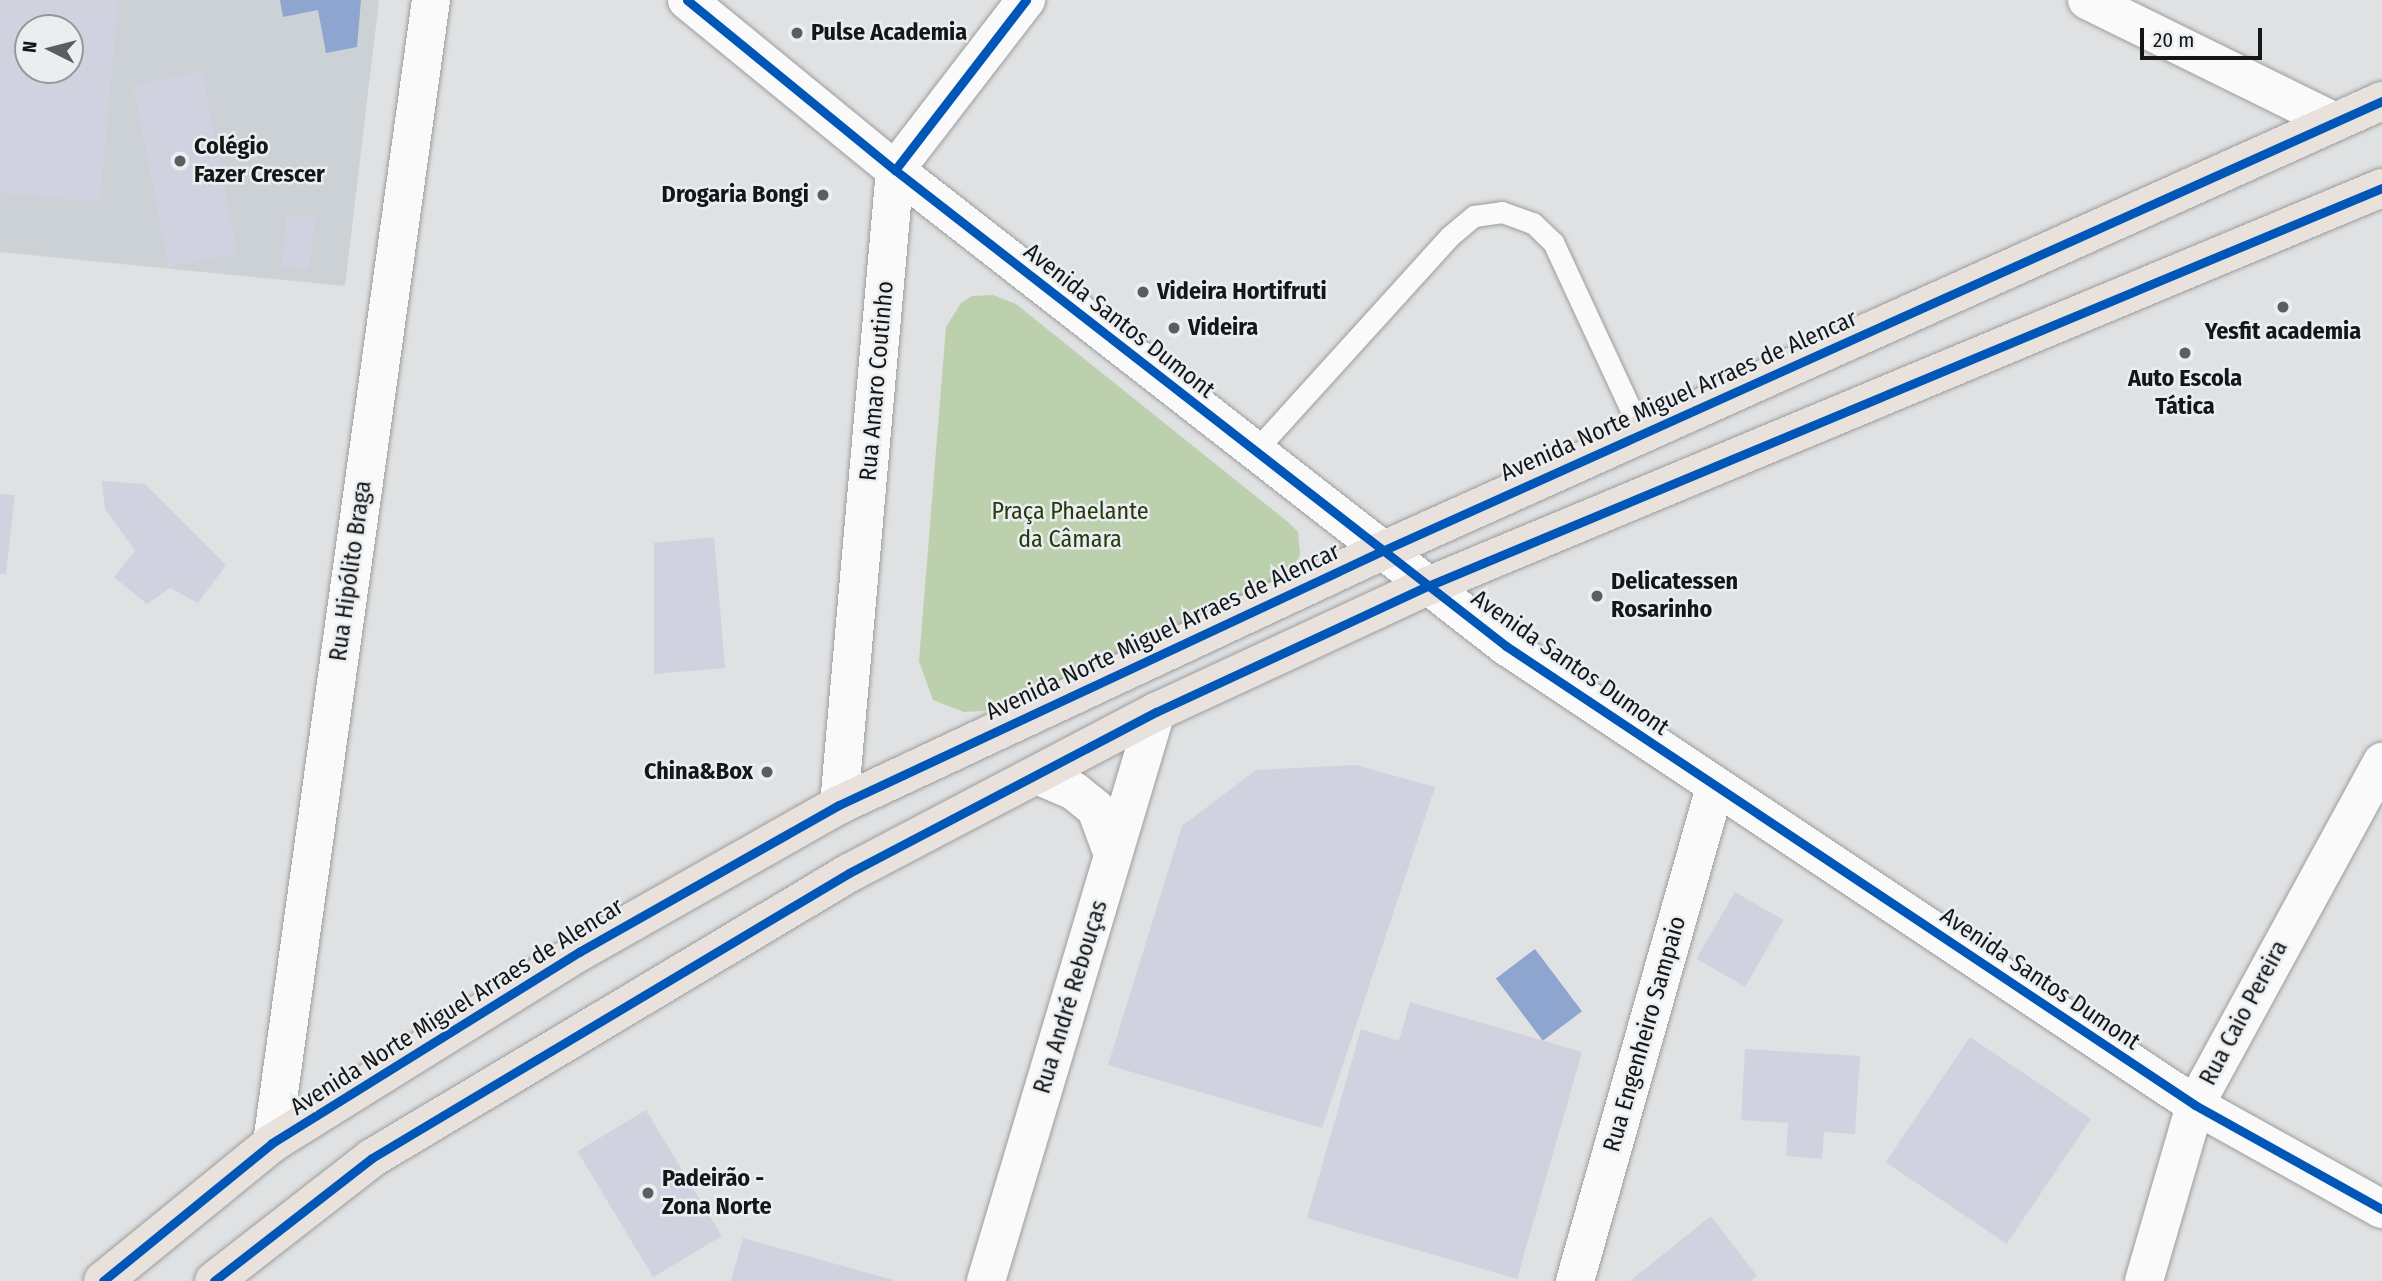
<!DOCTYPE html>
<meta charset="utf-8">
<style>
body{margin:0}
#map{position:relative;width:2382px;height:1281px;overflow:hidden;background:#dfe1e2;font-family:"Fira Sans Condensed",sans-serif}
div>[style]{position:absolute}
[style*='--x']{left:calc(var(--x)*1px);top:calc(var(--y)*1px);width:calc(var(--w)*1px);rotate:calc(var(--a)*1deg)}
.built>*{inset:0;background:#cbd1d5}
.green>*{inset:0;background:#bcd0ae}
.water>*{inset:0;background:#8ea6cf;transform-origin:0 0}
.building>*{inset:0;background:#d1d2df;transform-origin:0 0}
.roads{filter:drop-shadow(0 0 2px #9c9d9e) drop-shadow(0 0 2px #9c9d9e)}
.lane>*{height:21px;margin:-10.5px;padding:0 10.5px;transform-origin:10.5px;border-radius:10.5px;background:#fafafb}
.street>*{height:38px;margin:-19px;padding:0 19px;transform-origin:19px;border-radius:19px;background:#fafafb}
.secondary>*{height:38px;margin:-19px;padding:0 19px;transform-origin:19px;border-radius:19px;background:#fafafb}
.primary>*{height:38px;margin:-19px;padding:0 19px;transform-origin:19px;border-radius:19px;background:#e8e1dc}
.cycleway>*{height:9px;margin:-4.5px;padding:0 4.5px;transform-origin:4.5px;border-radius:4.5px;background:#0057b8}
.dots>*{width:19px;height:19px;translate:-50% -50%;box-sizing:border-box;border:4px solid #ebeef0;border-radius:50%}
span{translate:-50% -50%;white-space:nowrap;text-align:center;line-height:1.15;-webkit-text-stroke:5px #ebeef0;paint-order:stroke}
.poi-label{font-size:24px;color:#151617;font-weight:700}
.left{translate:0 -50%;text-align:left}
.right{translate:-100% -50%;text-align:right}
.street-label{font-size:24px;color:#151617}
.park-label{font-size:24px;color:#253b0d}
.north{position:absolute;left:14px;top:14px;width:70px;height:70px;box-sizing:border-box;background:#ebeef0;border:2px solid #959899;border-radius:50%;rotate:276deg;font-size:19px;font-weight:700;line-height:28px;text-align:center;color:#151617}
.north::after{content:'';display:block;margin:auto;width:24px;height:32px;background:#5c5d5e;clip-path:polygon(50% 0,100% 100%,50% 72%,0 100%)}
.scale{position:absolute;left:2140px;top:28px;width:122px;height:32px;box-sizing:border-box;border:4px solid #151617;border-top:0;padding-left:9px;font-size:21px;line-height:24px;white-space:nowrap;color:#151617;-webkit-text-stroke:5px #ebeef0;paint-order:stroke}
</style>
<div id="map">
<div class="built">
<i style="clip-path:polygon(evenodd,0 0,379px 0,345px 286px,0 252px,0 0,28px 28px,70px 28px,70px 70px,28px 70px,28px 28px)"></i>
</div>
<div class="green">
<i style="clip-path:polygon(993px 295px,1016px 304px,1288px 522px,1298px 532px,1300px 554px,1293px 573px,1281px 585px,996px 710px,964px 712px,933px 700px,919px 661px,946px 327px,961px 303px,972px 296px)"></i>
</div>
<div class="water">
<i style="clip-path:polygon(280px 0,361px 0,357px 47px,326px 53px,318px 10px,283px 17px)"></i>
<i style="left:1535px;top:949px;width:78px;height:49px;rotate:53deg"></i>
</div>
<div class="building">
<i style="clip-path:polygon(evenodd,0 0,118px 1px,100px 202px,0 193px,0 0,28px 28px,70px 28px,70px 70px,28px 70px,28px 28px)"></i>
<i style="left:202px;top:72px;width:185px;height:70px;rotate:79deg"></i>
<i style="left:287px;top:215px;width:28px;height:52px;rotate:6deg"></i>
<i style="clip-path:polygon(102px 481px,145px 484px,226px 565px,198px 603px,170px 588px,147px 604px,114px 577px,135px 551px,105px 509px)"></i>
<i style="clip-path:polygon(0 494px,15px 495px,6px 574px,0 574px)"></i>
<i style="clip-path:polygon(714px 537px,725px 668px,654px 674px,654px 543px)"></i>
<i style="clip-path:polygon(1356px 765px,1435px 787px,1322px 1128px,1108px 1065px,1182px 826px,1256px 770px)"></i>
<i style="left:1735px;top:892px;width:56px;height:77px;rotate:30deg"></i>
<i style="clip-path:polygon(1410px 1002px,1582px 1052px,1517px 1279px,1307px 1218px,1361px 1029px,1399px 1041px)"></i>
<i style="left:1970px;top:1037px;width:146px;height:151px;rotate:34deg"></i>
<i style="clip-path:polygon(1745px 1049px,1860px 1056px,1855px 1134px,1824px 1132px,1822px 1159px,1786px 1156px,1788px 1123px,1741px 1120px)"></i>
<i style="left:646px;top:1110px;width:147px;height:80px;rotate:59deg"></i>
<i style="clip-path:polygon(1711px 1216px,1757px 1276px,1750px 1281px,1630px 1281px)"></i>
<i style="clip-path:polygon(743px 1238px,893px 1280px,893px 1281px,731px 1281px)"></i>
</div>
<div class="roads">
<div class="lane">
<i style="--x:1255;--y:451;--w:290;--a:-47.8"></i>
<i style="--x:1450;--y:236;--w:31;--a:-40"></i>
<i style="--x:1474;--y:216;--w:28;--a:-8"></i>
<i style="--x:1502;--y:212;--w:33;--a:20"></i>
<i style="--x:1533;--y:223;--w:28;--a:44"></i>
<i style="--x:1553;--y:242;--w:212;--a:65.1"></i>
</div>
<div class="street">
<i style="--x:2087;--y:0;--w:274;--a:26.2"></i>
<i style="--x:1037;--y:775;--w:40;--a:23.4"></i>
<i style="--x:1074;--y:791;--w:28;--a:39"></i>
<i style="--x:1096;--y:809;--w:49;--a:69.7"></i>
<i style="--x:839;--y:805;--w:637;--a:-84.96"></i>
<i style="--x:895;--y:170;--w:215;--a:-52.4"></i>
<i style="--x:272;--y:1143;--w:1154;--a:-82.08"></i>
<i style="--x:986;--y:1281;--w:594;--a:-73.37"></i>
<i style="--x:1575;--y:1281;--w:513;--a:-74.18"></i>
<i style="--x:2144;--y:1281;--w:183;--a:-73.8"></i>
<i style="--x:2195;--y:1105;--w:391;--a:-61.4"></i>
</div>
<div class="secondary">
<i style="--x:687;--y:0;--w:269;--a:39.3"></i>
<i style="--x:895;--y:170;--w:775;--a:37.92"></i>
<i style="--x:1506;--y:646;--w:828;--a:33.67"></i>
<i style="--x:2195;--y:1105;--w:214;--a:29.1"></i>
</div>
<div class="primary">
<i style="--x:103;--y:1281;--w:218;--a:-39.2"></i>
<i style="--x:272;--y:1143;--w:362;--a:-31.9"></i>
<i style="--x:579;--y:952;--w:299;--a:-29.5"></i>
<i style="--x:839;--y:805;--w:599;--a:-25.07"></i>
<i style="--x:1382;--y:551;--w:1097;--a:-24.23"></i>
<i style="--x:214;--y:1281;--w:200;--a:-37.9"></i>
<i style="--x:372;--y:1158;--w:556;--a:-30.86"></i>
<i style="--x:849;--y:873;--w:347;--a:-27.7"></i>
<i style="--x:1156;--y:712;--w:300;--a:-24.9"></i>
<i style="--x:1428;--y:586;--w:1034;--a:-22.65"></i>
</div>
</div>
<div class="cycleway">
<i style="--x:687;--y:0;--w:269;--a:39.3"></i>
<i style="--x:895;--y:170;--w:775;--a:37.92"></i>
<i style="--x:1506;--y:646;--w:828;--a:33.67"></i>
<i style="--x:2195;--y:1105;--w:214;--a:29.1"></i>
<i style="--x:895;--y:170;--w:215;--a:-52.4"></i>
<i style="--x:103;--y:1281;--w:218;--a:-39.2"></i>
<i style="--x:272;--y:1143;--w:362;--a:-31.9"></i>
<i style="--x:579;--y:952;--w:299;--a:-29.5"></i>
<i style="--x:839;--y:805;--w:599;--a:-25.07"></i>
<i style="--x:1382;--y:551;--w:1097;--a:-24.23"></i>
<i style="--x:214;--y:1281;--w:200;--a:-37.9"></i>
<i style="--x:372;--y:1158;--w:556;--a:-30.86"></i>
<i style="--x:849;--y:873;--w:347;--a:-27.7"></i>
<i style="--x:1156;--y:712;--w:300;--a:-24.9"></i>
<i style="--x:1428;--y:586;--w:1034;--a:-22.65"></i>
</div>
<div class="dots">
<i style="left:797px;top:33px;background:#5c5d5e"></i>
<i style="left:180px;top:161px;background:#5c5d5e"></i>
<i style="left:823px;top:195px;background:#5c5d5e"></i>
<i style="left:1143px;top:292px;background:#5c5d5e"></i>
<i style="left:2283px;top:307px;background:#5c5d5e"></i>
<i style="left:1174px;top:328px;background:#5c5d5e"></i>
<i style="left:2185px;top:353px;background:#5c5d5e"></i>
<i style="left:1597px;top:596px;background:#5c5d5e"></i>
<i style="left:767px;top:772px;background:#5c5d5e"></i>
<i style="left:648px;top:1193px;background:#5c5d5e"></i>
</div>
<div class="poi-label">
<span class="left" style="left:811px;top:33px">Pulse Academia</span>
<span class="left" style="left:194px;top:161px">Colégio<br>Fazer Crescer</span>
<span class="right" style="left:809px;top:195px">Drogaria Bongi</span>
<span class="left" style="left:1157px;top:292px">Videira Hortifruti</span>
<span class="left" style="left:1188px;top:328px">Videira</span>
<span style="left:2283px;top:332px">Yesfit academia</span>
<span style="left:2185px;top:393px">Auto Escola<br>Tática</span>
<span class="left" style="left:1611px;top:596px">Delicatessen<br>Rosarinho</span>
<span class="right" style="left:753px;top:772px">China&amp;Box</span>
<span class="left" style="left:662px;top:1193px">Padeirão -<br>Zona Norte</span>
</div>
<div class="street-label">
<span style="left:1119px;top:321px;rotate:38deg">Avenida Santos Dumont</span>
<span style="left:877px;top:381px;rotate:-85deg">Rua Amaro Coutinho</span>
<span style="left:1679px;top:396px;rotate:-24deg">Avenida Norte Miguel Arraes de Alencar</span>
<span style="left:351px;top:571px;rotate:-82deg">Rua Hipólito Braga</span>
<span style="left:1163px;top:632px;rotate:-25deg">Avenida Norte Miguel Arraes de Alencar</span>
<span style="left:1570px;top:663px;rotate:35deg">Avenida Santos Dumont</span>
<span style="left:2040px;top:979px;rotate:34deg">Avenida Santos Dumont</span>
<span style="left:1071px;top:997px;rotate:-73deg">Rua André Rebouças</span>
<span style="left:457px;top:1007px;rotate:-32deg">Avenida Norte Miguel Arraes de Alencar</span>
<span style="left:2244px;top:1013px;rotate:-62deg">Rua Caio Pereira</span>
<span style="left:1645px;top:1034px;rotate:-74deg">Rua Engenheiro Sampaio</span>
</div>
<div class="park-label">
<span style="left:1070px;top:526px">Praça Phaelante<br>da Câmara</span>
</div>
<div class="north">N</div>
<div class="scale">20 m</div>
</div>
